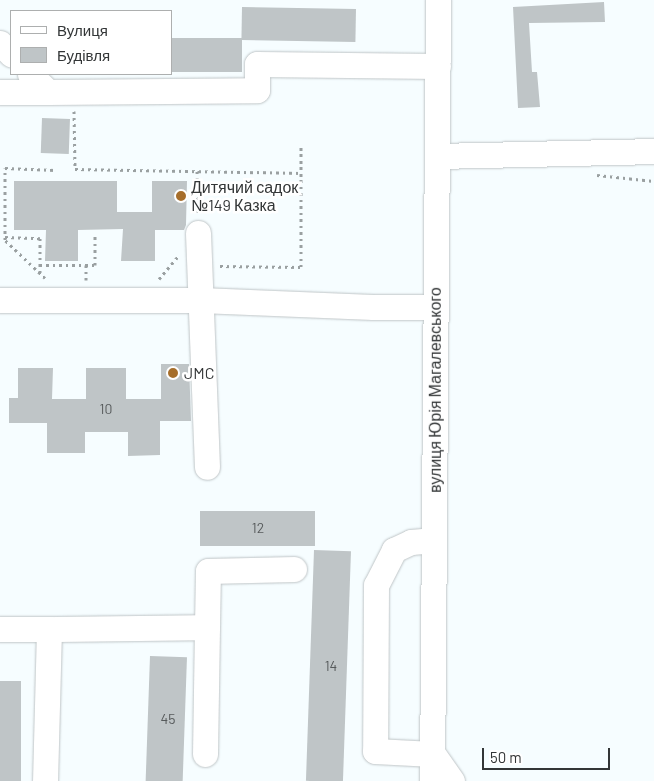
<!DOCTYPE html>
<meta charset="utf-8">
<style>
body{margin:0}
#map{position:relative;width:654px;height:781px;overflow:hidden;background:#f6fdff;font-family:Barlow,sans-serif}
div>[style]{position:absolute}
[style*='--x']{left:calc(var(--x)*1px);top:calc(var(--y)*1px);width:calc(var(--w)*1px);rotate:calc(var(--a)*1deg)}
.building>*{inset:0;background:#bfc5c7;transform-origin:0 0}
.path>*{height:3px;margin-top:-1.5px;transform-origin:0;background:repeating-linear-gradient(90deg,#9aa0a1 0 2.5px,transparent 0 6.5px)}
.roads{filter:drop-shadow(0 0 1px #bfc5c7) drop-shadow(0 0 1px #bfc5c7)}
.minor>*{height:25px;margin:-12.5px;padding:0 12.5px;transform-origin:12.5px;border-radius:12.5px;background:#fff}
.dots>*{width:14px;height:14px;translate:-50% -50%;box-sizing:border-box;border:2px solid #fff;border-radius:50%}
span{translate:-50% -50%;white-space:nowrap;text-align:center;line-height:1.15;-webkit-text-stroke:5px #fff;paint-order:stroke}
.number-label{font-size:14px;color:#565a5b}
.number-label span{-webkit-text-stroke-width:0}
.poi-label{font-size:16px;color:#333637}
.left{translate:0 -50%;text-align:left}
.street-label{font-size:16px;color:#333637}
.legend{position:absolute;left:10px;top:10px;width:162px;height:65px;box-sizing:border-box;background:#fff;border:1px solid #adafaf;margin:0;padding:6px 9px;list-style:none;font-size:15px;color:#333637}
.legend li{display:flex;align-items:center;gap:10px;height:25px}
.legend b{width:25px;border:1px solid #adafaf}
.scale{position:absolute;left:482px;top:748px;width:128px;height:22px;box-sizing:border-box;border:2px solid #333637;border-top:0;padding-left:6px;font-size:15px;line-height:18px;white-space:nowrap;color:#333637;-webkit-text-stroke:4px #fff;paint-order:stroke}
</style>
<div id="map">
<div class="building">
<i style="clip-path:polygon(604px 2px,605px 22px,529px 23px,532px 72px,537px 72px,540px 107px,518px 108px,513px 7px)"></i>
<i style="left:242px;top:7px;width:114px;height:33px;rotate:1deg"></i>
<i style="left:171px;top:38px;width:71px;height:34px"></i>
<i style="left:42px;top:118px;width:28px;height:35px;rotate:2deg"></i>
<i style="clip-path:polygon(14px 181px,117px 181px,117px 212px,152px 212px,152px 181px,187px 181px,186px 225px,184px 230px,155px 230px,155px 261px,121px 261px,123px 229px,78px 230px,78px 261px,45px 261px,46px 230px,14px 230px)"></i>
<i style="clip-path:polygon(161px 364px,189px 364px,191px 421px,160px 421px,160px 455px,128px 456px,128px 432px,85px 432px,85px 453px,47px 453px,47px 423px,9px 423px,9px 398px,18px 398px,18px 368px,53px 368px,52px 399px,86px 399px,86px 368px,126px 368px,126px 399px,161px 399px)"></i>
<i style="left:200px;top:511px;width:115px;height:35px"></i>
<i style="left:314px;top:550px;width:37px;height:231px;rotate:2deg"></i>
<i style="left:150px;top:656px;width:37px;height:125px;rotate:2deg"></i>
<i style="left:0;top:681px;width:21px;height:100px"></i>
</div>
<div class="path">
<i style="--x:74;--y:111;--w:58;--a:89"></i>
<i style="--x:75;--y:169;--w:226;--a:1"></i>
<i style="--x:197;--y:171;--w:42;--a:88.6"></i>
<i style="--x:597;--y:175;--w:57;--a:6"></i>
<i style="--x:5;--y:237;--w:35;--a:2"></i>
<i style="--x:40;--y:238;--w:36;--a:90"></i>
<i style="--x:40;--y:265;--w:55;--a:0"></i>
<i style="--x:95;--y:265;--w:31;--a:-90"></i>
<i style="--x:220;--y:266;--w:81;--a:0.7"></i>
<i style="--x:301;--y:267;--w:121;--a:-90"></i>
<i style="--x:45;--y:278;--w:55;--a:-136.5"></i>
<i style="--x:5;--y:240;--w:72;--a:-90"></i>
<i style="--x:5;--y:168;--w:50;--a:2.3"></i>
<i style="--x:159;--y:279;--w:31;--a:-50"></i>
<i style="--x:86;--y:280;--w:15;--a:-90"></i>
</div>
<div class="roads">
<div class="minor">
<i style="--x:0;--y:43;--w:16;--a:45"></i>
<i style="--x:30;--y:74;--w:25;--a:45"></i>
<i style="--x:48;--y:92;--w:209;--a:-0.5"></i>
<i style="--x:257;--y:90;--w:26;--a:-90"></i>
<i style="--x:257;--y:64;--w:181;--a:0.6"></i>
<i style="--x:0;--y:92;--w:48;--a:0"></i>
<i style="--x:437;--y:156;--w:217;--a:-1.3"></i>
<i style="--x:198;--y:233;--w:234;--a:87.8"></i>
<i style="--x:0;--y:300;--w:200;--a:0"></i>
<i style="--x:200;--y:300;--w:173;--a:2.3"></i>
<i style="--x:373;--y:307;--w:62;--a:0"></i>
<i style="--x:434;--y:540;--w:23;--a:175"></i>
<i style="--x:411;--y:542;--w:19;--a:155"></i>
<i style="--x:394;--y:550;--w:39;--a:117"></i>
<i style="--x:376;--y:585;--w:166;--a:90.3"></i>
<i style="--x:375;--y:751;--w:58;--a:3"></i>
<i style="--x:433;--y:754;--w:33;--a:55"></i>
<i style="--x:207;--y:627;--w:56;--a:-89"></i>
<i style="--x:208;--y:571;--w:86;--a:-1.3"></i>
<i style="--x:0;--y:629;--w:49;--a:0"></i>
<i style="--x:49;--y:629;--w:152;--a:91.5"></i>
<i style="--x:49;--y:629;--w:158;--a:-0.7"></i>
<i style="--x:207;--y:627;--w:127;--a:90.9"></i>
<i style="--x:432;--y:781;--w:781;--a:-89.56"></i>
</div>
</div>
<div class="dots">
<i style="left:181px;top:196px;background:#a66e2b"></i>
<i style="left:173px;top:373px;background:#a66e2b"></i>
</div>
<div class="number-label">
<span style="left:106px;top:409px">10</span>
<span style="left:258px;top:528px">12</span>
<span style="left:331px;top:666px">14</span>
<span style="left:168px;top:719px">45</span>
</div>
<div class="poi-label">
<span class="left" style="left:191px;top:196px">Дитячий садок<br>№149 Казка</span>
<span class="left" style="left:184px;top:373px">JMC</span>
</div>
<div class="street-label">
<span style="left:435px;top:390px;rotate:-90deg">вулиця Юрія Магалевського</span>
</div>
<ul class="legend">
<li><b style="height:6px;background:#fff"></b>Вулиця</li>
<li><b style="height:14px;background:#bfc5c7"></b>Будівля</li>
</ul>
<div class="scale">50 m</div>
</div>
